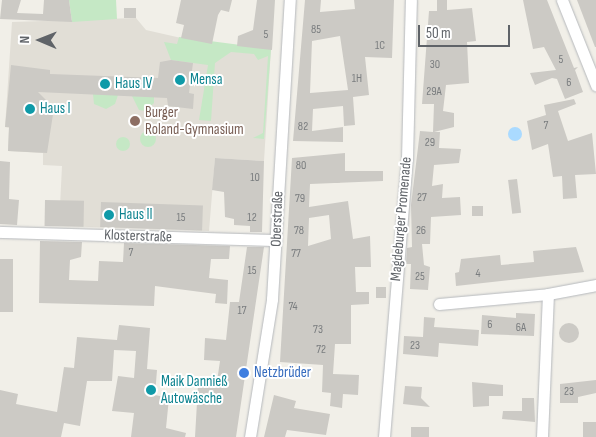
<!DOCTYPE html>
<meta charset="utf-8">
<style>
body{margin:0}
#map{position:relative;width:596px;height:437px;overflow:hidden;background:#f1efe8;font-family:"Sofia Sans Condensed",sans-serif}
div>[style]{position:absolute}
[style*='--x']{left:calc(var(--x)*1px);top:calc(var(--y)*1px);width:calc(var(--w)*1px);rotate:calc(var(--a)*1deg)}
.education>*{inset:0;background:#e1ded6}
.green>*{inset:0;background:#c5e8c5}
.round{border-radius:50%}
.water>*{inset:0;background:#aadaff}
.building>*{inset:0;background:#cccac5;transform-origin:0 0}
.roads{filter:drop-shadow(0 0 1px #b5b8bc) drop-shadow(0 0 1px #b5b8bc)}
.street>*{height:11px;margin:-5.5px;padding:0 5.5px;transform-origin:5.5px;border-radius:5.5px;background:#fff}
.dots>*{width:14px;height:14px;translate:-50% -50%;box-sizing:border-box;border:2px solid #fff;border-radius:50%}
span{translate:-50% -50%;white-space:nowrap;text-align:center;line-height:1.15;-webkit-text-stroke:4px #fff;paint-order:stroke}
.number-label{font-size:12px;color:#7a7d7f}
.number-label span{-webkit-text-stroke-width:0}
.culture-label{font-size:15px;color:#0d838f}
.left{translate:0 -50%;text-align:left}
.education-label{font-size:15px;color:#785e54}
.street-label{font-size:15px;color:#5f6368}
.shop-label{font-size:15px;color:#366cbe}
.north{position:absolute;left:15px;top:15px;width:50px;height:50px;-webkit-text-stroke:4px #fff;paint-order:stroke;rotate:271deg;font-size:14px;font-weight:700;line-height:20px;text-align:center;color:#5f6368}
.north::after{content:'';display:block;margin:auto;width:18px;height:22px;background:#5f6368;clip-path:polygon(50% 0,100% 100%,50% 72%,0 100%)}
.scale{position:absolute;left:418px;top:25px;width:92px;height:22px;box-sizing:border-box;border:2px solid #5f6368;border-top:0;padding-left:6px;font-size:15px;line-height:18px;white-space:nowrap;color:#5f6368;-webkit-text-stroke:4px #fff;paint-order:stroke}
</style>
<div id="map">
<div class="education">
<i style="clip-path:polygon(136px 18px,146px 30px,190px 40px,271px 49px,264px 161px,215px 158px,209px 231px,59px 226px,62px 166px,43px 165px,43px 153px,8px 151px,9px 128px,5px 127px,12px 22px)"></i>
</div>
<div class="green">
<i style="clip-path:polygon(69px 0,116px 0,117px 19px,72px 22px)"></i>
<i style="clip-path:polygon(179px 37px,271px 49px,264px 139px,253px 138px,263px 133px,268px 56px,258px 60px,254px 54px,231px 52px,215px 63px,211px 121px,199px 120px,208px 65px,171px 60px,164px 42px,177px 44px)"></i>
<i style="clip-path:polygon(93px 94px,118px 95px,115px 104px,106px 109px,94px 104px)"></i>
<i style="clip-path:polygon(132px 96px,154px 97px,154px 103px,146px 111px,139px 110px)"></i>
<i class="round" style="left:140px;top:131px;width:16px;height:16px"></i>
<i class="round" style="left:116px;top:137px;width:14px;height:14px"></i>
</div>
<div class="water">
<i class="round" style="left:508px;top:127px;width:14px;height:14px"></i>
</div>
<div class="building">
<i style="clip-path:polygon(2px 0,21px 0,17px 13px,43px 14px,44px 0,69px 0,72px 22px,0 19px)"></i>
<i style="clip-path:polygon(181px 0,232px 0,229px 12px,221px 10px,218px 15px,212px 44px,181px 38px,184px 25px,176px 23px)"></i>
<i style="clip-path:polygon(257px 0,275px 0,272px 50px,237px 46px,238px 36px,253px 30px)"></i>
<i style="clip-path:polygon(evenodd,305px 0,321px 0,320px 12px,355px 9px,354px 0,394px 0,392px 58px,365px 57px,369px 95px,353px 97px,355px 125px,344px 126px,343px 106px,313px 109px,312px 131px,343px 127px,343px 142px,293px 141px,305px 0,340px 36px,348px 90px,310px 93px,312px 41px,340px 36px)"></i>
<i style="clip-path:polygon(437px 0,447px 0,447px 10px,472px 8px,476px 41px,467px 42px,469px 83px,446px 85px,443px 111px,454px 113px,454px 127px,434px 132px,440px 132px,439px 148px,461px 149px,459px 163px,434px 165px,432px 186px,443px 184px,442px 198px,460px 197px,461px 215px,431px 217px,430px 244px,422px 244px,424px 265px,430px 267px,428px 290px,410px 289px,411px 264px,406px 264px,407px 248px,412px 247px,411px 205px,420px 131px,433px 132px,434px 104px,422px 104px,429px 11px,437px 11px)"></i>
<i style="clip-path:polygon(523px 0,547px 0,574px 68px,578px 67px,575px 70px,583px 92px,565px 99px,557px 79px,552px 78px,535px 85px,530px 73px,556px 70px,544px 47px,533px 49px)"></i>
<i style="clip-path:polygon(577px 0,596px 0,596px 47px,595px 47px)"></i>
<i style="left:124px;top:8px;width:12px;height:10px"></i>
<i style="clip-path:polygon(171px 60px,193px 63px,189px 93px,194px 94px,193px 109px,168px 106px,167px 98px,38px 92px,54px 108px,47px 153px,8px 151px,9px 127px,5px 127px,11px 65px,50px 70px,50px 74px,158px 78px,160px 62px)"></i>
<i style="clip-path:polygon(574px 99px,576px 104px,558px 111px,568px 141px,592px 133px,596px 174px,575px 175px,577px 198px,563px 199px,562px 176px,553px 177px,548px 144px,532px 150px,527px 121px,546px 115px,544px 105px)"></i>
<i style="clip-path:polygon(evenodd,345px 153px,345px 171px,383px 171px,383px 181px,310px 184px,309px 207px,348px 201px,353px 239px,370px 236px,371px 267px,355px 267px,356px 292px,369px 292px,369px 304px,351px 305px,351px 344px,335px 344px,333px 374px,359px 375px,358px 395px,343px 394px,342px 408px,330px 406px,331px 393px,322px 392px,323px 365px,280px 362px,292px 158px,345px 153px,329px 215px,331px 239px,308px 246px,309px 218px,329px 215px)"></i>
<i style="clip-path:polygon(215px 158px,264px 161px,262px 232px,250px 232px,250px 226px,234px 225px,234px 219px,225px 217px,224px 192px,212px 190px)"></i>
<i style="clip-path:polygon(0 161px,10px 162px,9px 199px,19px 200px,17px 225px,0 224px)"></i>
<i style="left:517px;top:179px;width:34px;height:9px;rotate:83deg"></i>
<i style="left:45px;top:200px;width:39px;height:26px;rotate:1deg"></i>
<i style="left:101px;top:202px;width:102px;height:25px;rotate:2deg"></i>
<i style="left:472px;top:206px;width:11px;height:10px"></i>
<i style="clip-path:polygon(40px 241px,82px 242px,81px 257px,70px 260px,69px 280px,98px 281px,99px 261px,123px 262px,124px 243px,230px 246px,229px 259px,211px 259px,209px 278px,228px 280px,227px 304px,215px 303px,216px 294px,155px 286px,154px 306px,39px 303px)"></i>
<i style="clip-path:polygon(247px 247px,264px 247px,236px 437px,195px 437px,198px 385px,216px 388px,220px 361px,204px 360px,205px 338px,226px 340px,230px 302px,239px 302px)"></i>
<i style="clip-path:polygon(576px 247px,584px 272px,456px 286px,455px 273px,459px 272px,461px 259px,500px 255px,501px 265px,534px 262px,533px 251px)"></i>
<i style="left:0;top:259px;width:13px;height:53px"></i>
<i style="left:376px;top:287px;width:10px;height:11px"></i>
<i style="clip-path:polygon(516px 313px,535px 314px,534px 336px,481px 334px,482px 315px,516px 318px)"></i>
<i style="clip-path:polygon(424px 317px,435px 318px,434px 327px,479px 330px,478px 346px,439px 343px,438px 357px,403px 354px,404px 336px,423px 337px)"></i>
<i class="round" style="left:559px;top:323px;width:20px;height:20px"></i>
<i style="clip-path:polygon(119px 325px,150px 328px,147px 369px,157px 370px,155px 395px,169px 398px,166px 428px,186px 433px,185px 437px,131px 437px,134px 413px,112px 411px,118px 376px,134px 378px,136px 351px,114px 350px,112px 381px,87px 381px,80px 426px,64px 423px,61px 437px,0 437px,0 390px,18px 394px,16px 404px,57px 412px,64px 367px,74px 368px,77px 337px,117px 340px)"></i>
<i style="clip-path:polygon(596px 380px,596px 393px,578px 397px,578px 403px,560px 403px,560px 384px)"></i>
<i style="clip-path:polygon(472px 382px,503px 385px,503px 396px,489px 396px,489px 406px,473px 407px)"></i>
<i style="clip-path:polygon(405px 386px,422px 387px,421px 398px,430px 407px,403px 404px)"></i>
<i style="clip-path:polygon(274px 395px,296px 401px,294px 408px,330px 414px,326px 435px,287px 430px,285px 437px,264px 437px)"></i>
<i style="clip-path:polygon(522px 398px,534px 398px,535px 422px,502px 419px,503px 411px,522px 411px)"></i>
<i style="left:596px;top:422px;width:15px;height:13px;rotate:90deg"></i>
<i style="left:411px;top:427px;width:18px;height:10px"></i>
</div>
<div class="roads">
<div class="street">
<i style="--x:562;--y:0;--w:92;--a:68.2"></i>
<i style="--x:0;--y:232;--w:276;--a:1.7"></i>
<i style="--x:439;--y:304;--w:109;--a:-5.2"></i>
<i style="--x:548;--y:294;--w:49;--a:-10.6"></i>
<i style="--x:250;--y:437;--w:140;--a:-80.9"></i>
<i style="--x:272;--y:299;--w:300;--a:-86.6"></i>
<i style="--x:384;--y:437;--w:279;--a:-85.3"></i>
<i style="--x:407;--y:159;--w:159;--a:-88.6"></i>
<i style="--x:542;--y:437;--w:143;--a:-87.6"></i>
</div>
</div>
<div class="dots">
<i style="left:180px;top:80px;background:#0f9aa8"></i>
<i style="left:105px;top:84px;background:#0f9aa8"></i>
<i style="left:30px;top:109px;background:#0f9aa8"></i>
<i style="left:135px;top:121px;background:#8d6e63"></i>
<i style="left:109px;top:215px;background:#0f9aa8"></i>
<i style="left:244px;top:373px;background:#3f7fe0"></i>
<i style="left:151px;top:390px;background:#0f9aa8"></i>
</div>
<div class="number-label">
<span style="left:316px;top:30px">85</span>
<span style="left:266px;top:35px">5</span>
<span style="left:380px;top:46px">1C</span>
<span style="left:561px;top:60px">5</span>
<span style="left:435px;top:65px">30</span>
<span style="left:357px;top:79px">1H</span>
<span style="left:569px;top:83px">6</span>
<span style="left:434px;top:92px">29A</span>
<span style="left:546px;top:126px">7</span>
<span style="left:303px;top:127px">82</span>
<span style="left:430px;top:143px">29</span>
<span style="left:301px;top:166px">80</span>
<span style="left:255px;top:178px">10</span>
<span style="left:422px;top:198px">27</span>
<span style="left:300px;top:199px">79</span>
<span style="left:181px;top:218px">15</span>
<span style="left:252px;top:218px">12</span>
<span style="left:299px;top:231px">78</span>
<span style="left:421px;top:231px">26</span>
<span style="left:131px;top:253px">7</span>
<span style="left:296px;top:254px">77</span>
<span style="left:252px;top:271px">15</span>
<span style="left:478px;top:274px">4</span>
<span style="left:420px;top:277px">25</span>
<span style="left:293px;top:307px">74</span>
<span style="left:242px;top:311px">17</span>
<span style="left:490px;top:325px">6</span>
<span style="left:521px;top:328px">6A</span>
<span style="left:318px;top:330px">73</span>
<span style="left:415px;top:346px">23</span>
<span style="left:321px;top:350px">72</span>
<span style="left:569px;top:392px">23</span>
</div>
<div class="culture-label">
<span class="left" style="left:190px;top:80px">Mensa</span>
<span class="left" style="left:115px;top:84px">Haus IV</span>
<span class="left" style="left:40px;top:109px">Haus I</span>
<span class="left" style="left:119px;top:215px">Haus II</span>
<span class="left" style="left:161px;top:390px">Maik Dannieß<br>Autowäsche</span>
</div>
<div class="education-label">
<span class="left" style="left:145px;top:121px">Burger<br>Roland-Gymnasium</span>
</div>
<div class="street-label">
<span style="left:277px;top:219px;rotate:-88deg">Oberstraße</span>
<span style="left:401px;top:219px;rotate:-85deg">Magdeburger Promenade</span>
<span style="left:138px;top:236px;rotate:2deg">Klosterstraße</span>
</div>
<div class="shop-label">
<span class="left" style="left:254px;top:373px">Netzbrüder</span>
</div>
<div class="north">N</div>
<div class="scale">50 m</div>
</div>
